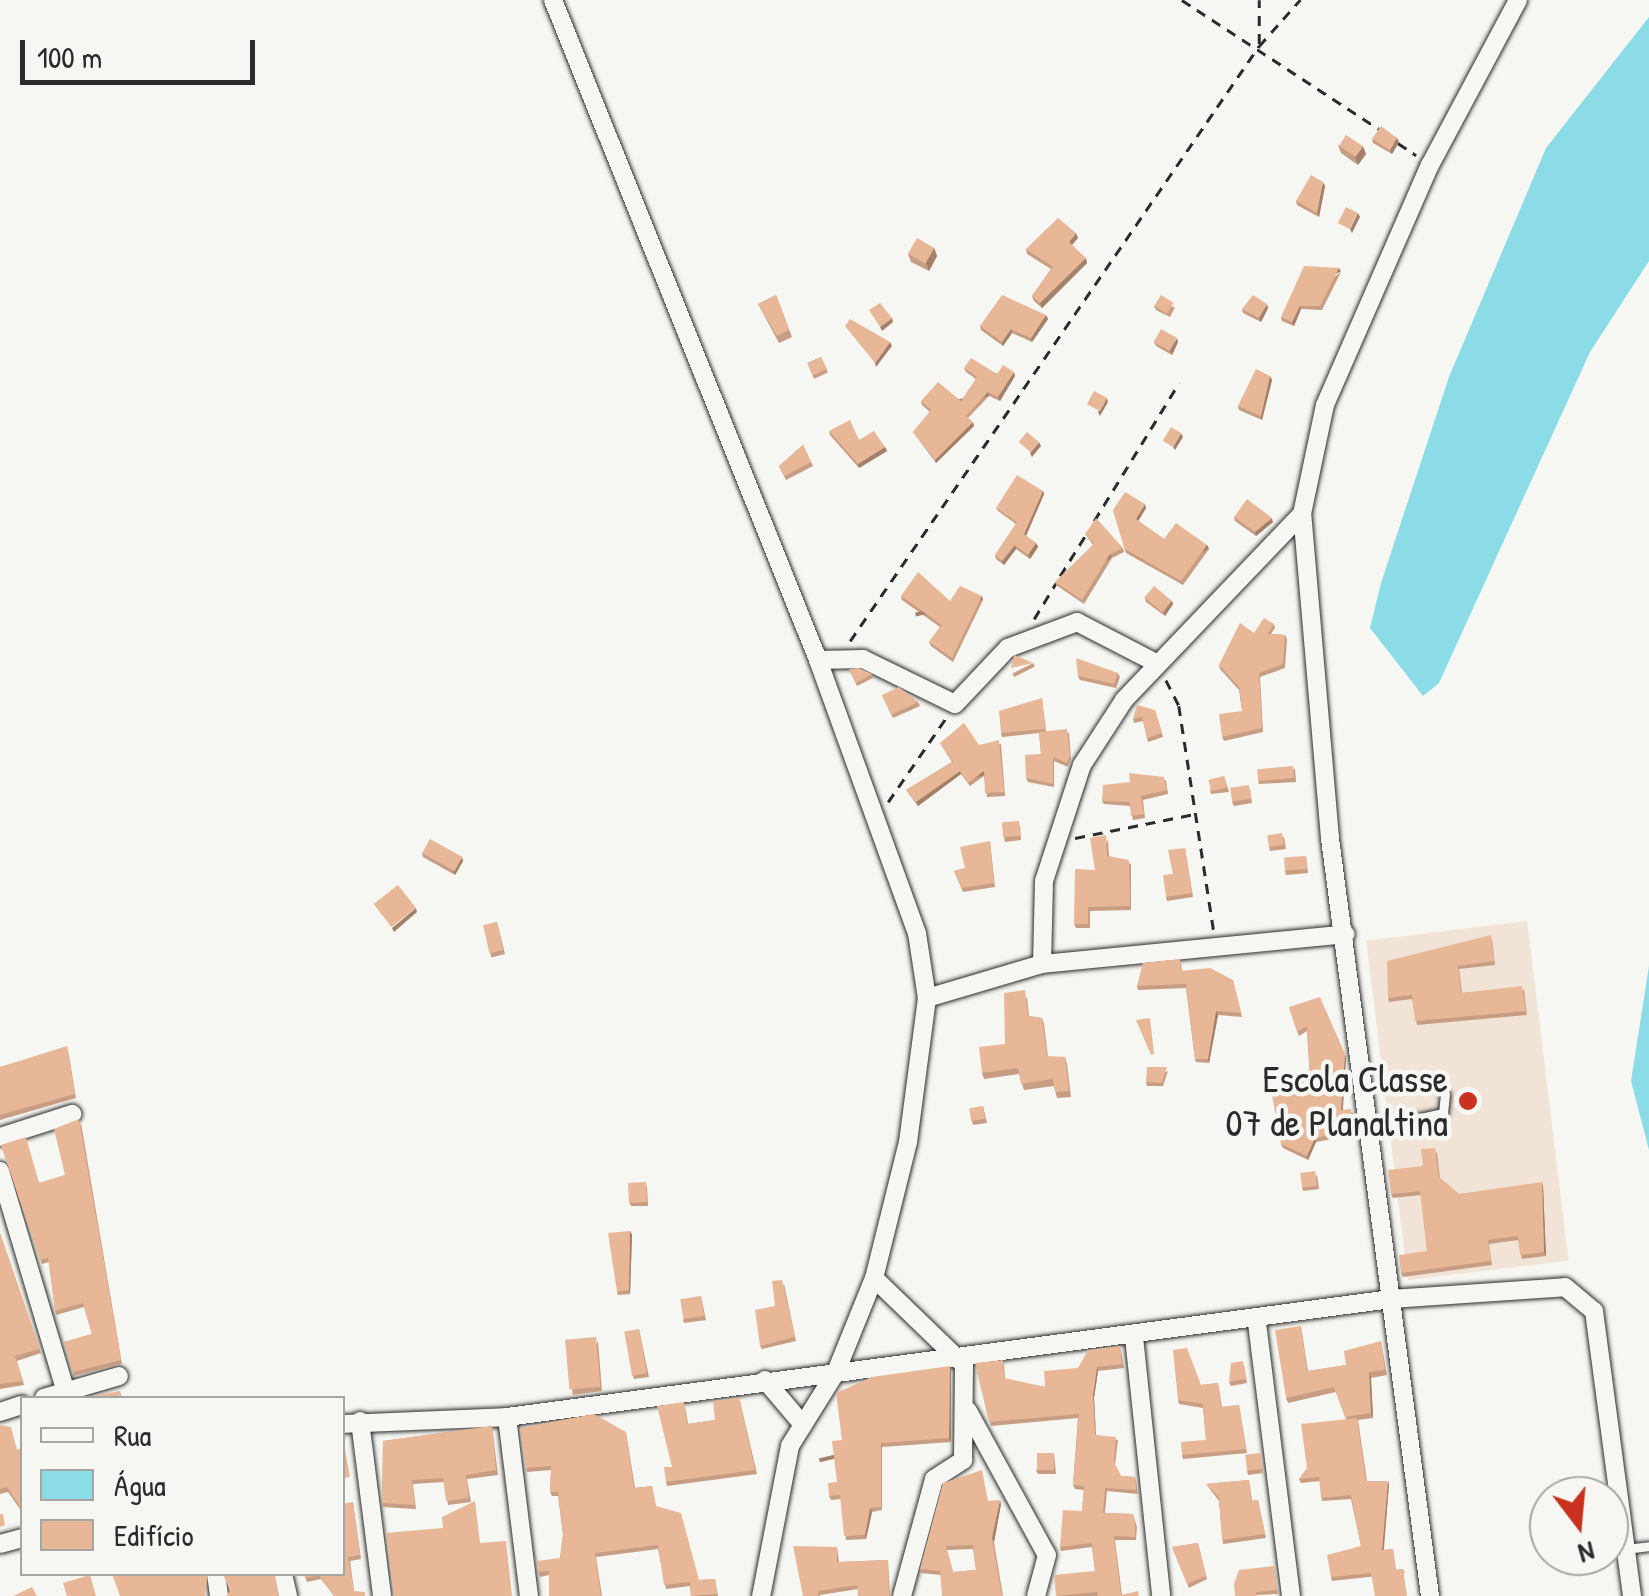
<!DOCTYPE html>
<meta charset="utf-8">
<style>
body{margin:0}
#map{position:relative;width:1649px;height:1596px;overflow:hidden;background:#f6f6f2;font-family:"Patrick Hand",sans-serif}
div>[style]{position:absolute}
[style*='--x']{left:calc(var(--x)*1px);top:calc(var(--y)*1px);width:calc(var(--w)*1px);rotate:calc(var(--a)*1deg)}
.built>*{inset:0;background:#f2e3d7;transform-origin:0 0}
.water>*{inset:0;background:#8cdce8}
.path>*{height:2.5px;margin-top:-1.25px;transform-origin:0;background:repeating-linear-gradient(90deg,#2b2b2b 0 10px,transparent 0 18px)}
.roads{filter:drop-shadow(0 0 2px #2b2b2b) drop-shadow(0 0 2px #2b2b2b)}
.lane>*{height:9px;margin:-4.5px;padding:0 4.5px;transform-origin:4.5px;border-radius:4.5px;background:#f6f6f2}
.street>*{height:18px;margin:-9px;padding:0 9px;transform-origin:9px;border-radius:9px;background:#f6f6f2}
.wall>*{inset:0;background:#c79d83;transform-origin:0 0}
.shaded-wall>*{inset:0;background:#a2806a;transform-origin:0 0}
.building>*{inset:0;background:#e7b798;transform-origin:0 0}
.dots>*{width:28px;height:28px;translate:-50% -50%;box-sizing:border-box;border:5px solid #f6f6f2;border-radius:50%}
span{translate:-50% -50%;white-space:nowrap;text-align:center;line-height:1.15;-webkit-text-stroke:9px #f6f6f2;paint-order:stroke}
.poi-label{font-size:38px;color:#2b2b2b}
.right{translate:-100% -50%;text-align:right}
.legend{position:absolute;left:20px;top:1396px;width:325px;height:180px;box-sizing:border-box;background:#f6f6f2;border:2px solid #a5a5a2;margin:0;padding:12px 18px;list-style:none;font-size:30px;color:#2b2b2b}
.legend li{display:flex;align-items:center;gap:20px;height:50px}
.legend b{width:50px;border:2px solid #a5a5a2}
.north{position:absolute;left:1529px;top:1476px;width:100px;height:100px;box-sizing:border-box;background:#f6f6f2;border:2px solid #a5a5a2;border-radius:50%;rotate:164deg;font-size:28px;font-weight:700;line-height:40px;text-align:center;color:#2b2b2b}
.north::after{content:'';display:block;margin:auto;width:35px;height:45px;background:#c8321e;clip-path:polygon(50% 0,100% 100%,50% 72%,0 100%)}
.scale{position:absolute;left:20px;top:40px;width:235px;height:45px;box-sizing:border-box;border:5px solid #2b2b2b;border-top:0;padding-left:12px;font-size:30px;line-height:35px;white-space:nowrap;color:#2b2b2b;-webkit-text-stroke:8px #f6f6f2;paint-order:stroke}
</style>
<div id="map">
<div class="built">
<i style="left:1527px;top:921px;width:342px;height:162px;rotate:83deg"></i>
</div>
<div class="water">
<i style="clip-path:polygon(1649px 17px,1649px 261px,1590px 352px,1439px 683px,1423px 696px,1370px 628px,1381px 583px,1449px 377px,1546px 148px)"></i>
<i style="clip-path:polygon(1649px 966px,1649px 1150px,1631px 1081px)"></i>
</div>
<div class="path">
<i style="--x:1182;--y:0;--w:235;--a:33.2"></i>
<i style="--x:1259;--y:44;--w:44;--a:-90"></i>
<i style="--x:1398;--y:143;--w:22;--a:34"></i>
<i style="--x:1094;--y:521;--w:162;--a:-58.4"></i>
<i style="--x:1060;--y:576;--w:47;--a:-58"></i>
<i style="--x:1034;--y:619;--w:42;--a:-58.6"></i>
<i style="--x:850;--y:641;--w:722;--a:-55.5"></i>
<i style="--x:1259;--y:46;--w:62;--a:-48.3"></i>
<i style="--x:1166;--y:680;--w:29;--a:63"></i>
<i style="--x:1179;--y:706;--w:228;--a:81.2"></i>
<i style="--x:888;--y:802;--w:102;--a:-55.4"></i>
<i style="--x:1075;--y:838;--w:122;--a:-11.3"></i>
</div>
<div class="roads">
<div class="lane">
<i style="--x:1370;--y:1129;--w:75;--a:-12.4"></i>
<i style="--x:1443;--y:1113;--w:19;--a:-84"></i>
<i style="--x:1626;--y:1549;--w:23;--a:-7"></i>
</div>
<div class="street">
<i style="--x:553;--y:0;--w:711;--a:68.12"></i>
<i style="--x:818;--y:660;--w:290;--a:70.1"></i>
<i style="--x:917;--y:933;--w:66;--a:81.3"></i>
<i style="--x:927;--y:998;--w:145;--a:97.5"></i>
<i style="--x:908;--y:1142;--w:140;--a:104"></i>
<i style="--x:874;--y:1278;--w:101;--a:112"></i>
<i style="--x:836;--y:1372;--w:87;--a:121.9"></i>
<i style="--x:790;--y:1446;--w:153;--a:100.9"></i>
<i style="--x:818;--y:660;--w:45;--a:-1.3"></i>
<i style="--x:863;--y:659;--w:102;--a:26.1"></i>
<i style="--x:955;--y:704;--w:77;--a:-46.6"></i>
<i style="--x:1008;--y:648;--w:74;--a:-20.6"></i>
<i style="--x:1077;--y:622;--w:91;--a:27.4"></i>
<i style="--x:1042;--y:964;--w:83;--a:-88.6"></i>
<i style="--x:1044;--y:881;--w:122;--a:-71.9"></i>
<i style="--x:1082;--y:765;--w:77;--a:-57.1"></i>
<i style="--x:1124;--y:700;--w:257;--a:-46.3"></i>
<i style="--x:927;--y:998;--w:120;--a:-16.5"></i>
<i style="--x:1042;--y:964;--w:305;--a:-5.6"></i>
<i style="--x:0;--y:1137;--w:76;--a:-17.7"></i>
<i style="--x:0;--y:1171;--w:231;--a:73.4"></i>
<i style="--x:874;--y:1278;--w:118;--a:44"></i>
<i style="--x:1257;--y:1323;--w:275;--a:82.9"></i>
<i style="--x:1134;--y:1337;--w:260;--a:84"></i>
<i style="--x:765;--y:1380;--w:59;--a:49.8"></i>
<i style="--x:44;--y:1398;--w:78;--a:-16.3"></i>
<i style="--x:968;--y:1411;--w:164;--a:61.3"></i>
<i style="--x:1047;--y:1555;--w:42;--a:105"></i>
<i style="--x:0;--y:1412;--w:23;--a:-18"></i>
<i style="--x:507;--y:1417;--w:180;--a:83"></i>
<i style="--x:360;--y:1421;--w:176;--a:82.8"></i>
<i style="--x:342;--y:1424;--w:165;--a:-2.4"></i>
<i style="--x:507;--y:1417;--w:892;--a:-7.6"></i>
<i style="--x:1391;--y:1299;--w:174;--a:-3.9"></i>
<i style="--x:1565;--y:1287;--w:38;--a:40"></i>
<i style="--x:1594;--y:1311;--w:288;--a:82.4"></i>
<i style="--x:0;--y:1544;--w:23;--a:-15"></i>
<i style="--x:216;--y:1574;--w:22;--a:82"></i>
<i style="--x:283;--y:1574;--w:23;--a:77"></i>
<i style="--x:902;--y:1596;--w:121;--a:-74.7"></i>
<i style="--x:934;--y:1479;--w:35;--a:-33"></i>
<i style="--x:963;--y:1460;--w:101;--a:-89.4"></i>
<i style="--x:1430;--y:1596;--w:765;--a:-97.52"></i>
<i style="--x:1330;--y:838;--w:325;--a:-94.9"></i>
<i style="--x:1302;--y:514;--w:111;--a:-78.1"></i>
<i style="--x:1325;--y:405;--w:262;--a:-66.4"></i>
<i style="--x:1430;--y:165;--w:187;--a:-61.9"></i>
</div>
</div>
<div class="wall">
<i style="clip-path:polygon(1397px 138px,1399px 142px,1392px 154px,1373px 143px,1372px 139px)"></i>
<i style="clip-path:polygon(1338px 145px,1366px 154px,1358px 165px,1341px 153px)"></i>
<i style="clip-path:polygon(1325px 186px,1319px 217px,1297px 205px,1296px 201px)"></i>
<i style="clip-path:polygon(1078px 238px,1072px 245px,1087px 263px,1042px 308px,1034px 301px,1032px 296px,1051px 269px,1027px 254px,1026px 249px)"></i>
<i style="clip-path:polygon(934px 248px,937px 256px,929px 271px,911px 262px,908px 254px)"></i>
<i style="clip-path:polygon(1341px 272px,1322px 310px,1301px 309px,1294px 326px,1282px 321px,1281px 317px)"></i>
<i style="clip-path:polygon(776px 295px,792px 337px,779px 343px,758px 304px)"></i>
<i style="clip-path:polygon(1154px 306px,1175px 307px,1170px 317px,1156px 310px)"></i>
<i style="clip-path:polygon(1268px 308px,1261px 322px,1243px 313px,1242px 309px)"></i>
<i style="clip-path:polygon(1046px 315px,1048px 319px,1032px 342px,1012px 333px,1003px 346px,981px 330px,980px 326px)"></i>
<i style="clip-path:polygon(1154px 342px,1178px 342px,1172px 355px,1156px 346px)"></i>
<i style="left:821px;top:357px;width:17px;height:15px;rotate:66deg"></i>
<i style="clip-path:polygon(964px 368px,1015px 376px,1000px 401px,989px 396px,968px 418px,974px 426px,936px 463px,913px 432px,930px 412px,922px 405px,921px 401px,961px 401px,976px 379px,966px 372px)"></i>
<i style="clip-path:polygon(1270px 376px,1272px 380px,1262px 420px,1239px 410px,1238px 406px)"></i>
<i style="clip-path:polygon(829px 431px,885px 447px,887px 451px,859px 468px,830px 435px)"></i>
<i style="clip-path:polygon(803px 445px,813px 466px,786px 480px,779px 466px)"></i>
<i style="clip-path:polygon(1043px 491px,1044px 494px,1026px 536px,1036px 543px,1038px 547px,1030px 559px,1016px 549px,1004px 565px,996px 559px,995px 555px,1016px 524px,998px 511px,996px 508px)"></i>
<i style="clip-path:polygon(1146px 508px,1138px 521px,1164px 539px,1207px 545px,1209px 549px,1183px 585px,1126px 553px,1113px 510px)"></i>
<i style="clip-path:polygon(1234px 517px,1273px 522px,1256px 536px,1235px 521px)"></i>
<i style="clip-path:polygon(1085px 534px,1123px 548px,1124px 552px,1112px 558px,1084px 604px,1056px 585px,1055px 582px,1093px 545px)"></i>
<i style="clip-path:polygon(901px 596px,950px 601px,982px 596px,983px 600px,953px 662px,931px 646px,929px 642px,940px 627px,902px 600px)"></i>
<i style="clip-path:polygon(1145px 598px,1172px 601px,1173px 604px,1165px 616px,1146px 602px)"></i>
<i style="clip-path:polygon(1274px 624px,1275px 628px,1271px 634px,1285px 635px,1287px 639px,1285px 668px,1260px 677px,1263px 732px,1224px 741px,1222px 737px,1242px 711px,1239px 690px,1220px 669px,1219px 665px,1254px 633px)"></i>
<i style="left:1033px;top:663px;width:4px;height:23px;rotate:63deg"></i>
<i style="clip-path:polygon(849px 669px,872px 674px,873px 678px,857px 686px)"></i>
<i style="clip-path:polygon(1118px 673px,1120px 677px,1116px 688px,1080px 680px,1078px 676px)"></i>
<i style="clip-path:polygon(882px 695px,918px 702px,920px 706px,893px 718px)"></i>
<i style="clip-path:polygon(1042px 698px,1046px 731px,1069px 733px,1071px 759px,1068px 767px,1054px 761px,1054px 787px,1028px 782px,1026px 778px,1041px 754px,1039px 733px,1002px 737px,1001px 733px)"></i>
<i style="clip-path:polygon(1155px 710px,1163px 737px,1148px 742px,1143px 721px,1134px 723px,1133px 719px)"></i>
<i style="clip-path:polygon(940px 743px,979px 745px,1001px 744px,1005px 796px,987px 797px,984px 776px,970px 786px,961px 774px,918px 806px,906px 790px,952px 762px)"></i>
<i style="clip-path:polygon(1295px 769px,1296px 782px,1259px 784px,1258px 780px)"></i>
<i style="clip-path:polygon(1224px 776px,1229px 792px,1211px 794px,1210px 790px)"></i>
<i style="clip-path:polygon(1166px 780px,1168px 794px,1143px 800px,1145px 818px,1133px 820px,1130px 806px,1104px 804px,1102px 801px)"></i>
<i style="clip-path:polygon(1250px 789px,1252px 803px,1234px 806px,1232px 802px)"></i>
<i style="clip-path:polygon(1020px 825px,1021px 840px,1005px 842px,1004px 838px)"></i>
<i style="clip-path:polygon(1284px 837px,1286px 849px,1270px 851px,1269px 847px)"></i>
<i style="clip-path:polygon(1108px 839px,1109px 856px,1131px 864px,1131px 910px,1090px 911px,1090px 928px,1076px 928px,1074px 924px)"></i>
<i style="clip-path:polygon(990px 841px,995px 887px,963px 892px,954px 871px,965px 868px)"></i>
<i style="clip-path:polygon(1185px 848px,1193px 897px,1167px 901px,1166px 897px,1173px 874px)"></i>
<i style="clip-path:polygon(422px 853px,462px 857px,463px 861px,455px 875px,423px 857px)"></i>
<i style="clip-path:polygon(1306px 856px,1308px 873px,1286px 875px,1285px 871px)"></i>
<i style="left:497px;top:922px;width:33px;height:14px;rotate:76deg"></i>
<i style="clip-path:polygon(1492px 939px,1495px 965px,1459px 969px,1462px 993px,1524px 990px,1527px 1015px,1417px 1025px,1412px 999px,1389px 1002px,1388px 998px)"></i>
<i style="clip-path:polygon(1181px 963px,1182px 971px,1233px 980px,1242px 1017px,1218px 1015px,1209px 1063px,1196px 1062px,1195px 1059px,1186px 988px,1138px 990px,1137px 986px)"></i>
<i style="clip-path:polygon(1027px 997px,1029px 1016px,1042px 1018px,1044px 1024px,1048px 1057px,1065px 1057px,1067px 1064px,1071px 1097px,1057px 1098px,1054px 1086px,1024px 1090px,1019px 1074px,984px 1079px,982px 1073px,1005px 1044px)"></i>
<i style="clip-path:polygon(1289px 1007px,1346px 1057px,1343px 1110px,1353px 1113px,1354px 1135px,1316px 1142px,1308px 1160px,1283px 1148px,1281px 1144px,1283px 1094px,1310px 1078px,1307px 1031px,1299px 1036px)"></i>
<i style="clip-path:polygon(68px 1050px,76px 1098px,0 1120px,0 1067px)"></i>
<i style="clip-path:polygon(1168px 1071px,1163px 1086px,1147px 1086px,1146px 1082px)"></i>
<i style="clip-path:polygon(983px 1106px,987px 1123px,973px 1125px,972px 1121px)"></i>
<i style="clip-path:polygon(81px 1123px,122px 1364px,74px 1376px,64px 1342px,92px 1334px,84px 1307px,56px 1315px,49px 1262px,42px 1264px,1px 1145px,40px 1183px,65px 1175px)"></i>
<i style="clip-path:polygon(1437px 1152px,1440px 1178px,1459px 1194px,1543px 1186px,1546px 1256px,1522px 1259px,1518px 1240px,1489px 1244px,1492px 1265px,1403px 1277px,1401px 1273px,1427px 1251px,1421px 1195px,1393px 1198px,1391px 1194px)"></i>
<i style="clip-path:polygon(1317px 1175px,1319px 1189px,1303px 1191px,1302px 1187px)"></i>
<i style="clip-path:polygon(647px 1186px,648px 1206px,631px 1206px,629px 1202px)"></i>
<i style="clip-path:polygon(630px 1231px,632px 1235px,630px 1294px,618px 1295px,617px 1292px)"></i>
<i style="clip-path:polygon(0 1233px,41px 1353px,17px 1361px,24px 1385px,0 1389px)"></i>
<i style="clip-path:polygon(784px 1284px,796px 1341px,762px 1349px,760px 1346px)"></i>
<i style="clip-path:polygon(701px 1296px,706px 1320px,684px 1323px,683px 1320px)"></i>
<i style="clip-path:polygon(1301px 1326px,1308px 1371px,1346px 1365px,1381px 1341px,1387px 1375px,1371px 1378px,1373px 1418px,1358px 1420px,1367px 1481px,1389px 1484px,1384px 1550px,1393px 1549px,1396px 1570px,1403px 1569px,1405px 1573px,1332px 1581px,1331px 1577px,1361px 1546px,1351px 1499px,1322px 1501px,1320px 1481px,1301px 1483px,1299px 1479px,1346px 1419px,1336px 1392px,1288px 1403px,1286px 1398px)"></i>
<i style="clip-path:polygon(639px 1329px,649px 1377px,634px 1379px,633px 1376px)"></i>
<i style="clip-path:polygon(598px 1341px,602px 1391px,573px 1395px,572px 1391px)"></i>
<i style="clip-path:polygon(1121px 1350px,1124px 1368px,1098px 1371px,1094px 1398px,1096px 1435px,1118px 1440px,1115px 1465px,1121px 1476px,1135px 1477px,1136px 1481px,1138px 1494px,1107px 1491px,1105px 1513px,1133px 1514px,1137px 1527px,1136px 1540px,1115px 1540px,1122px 1595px,1139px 1596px,1056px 1596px,1095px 1571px,1092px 1547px,1061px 1551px,1060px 1547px,1082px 1511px,1084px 1490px,1075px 1489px,1073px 1485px,1078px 1418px,991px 1426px,975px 1363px,1004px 1364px,1005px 1379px,1045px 1387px,1078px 1368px)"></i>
<i style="clip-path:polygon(1244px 1365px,1247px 1383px,1231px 1386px,1229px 1382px)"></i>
<i style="clip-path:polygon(951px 1370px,951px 1442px,882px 1447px,882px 1510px,872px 1512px,866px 1539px,846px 1540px,841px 1499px,831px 1500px,829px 1496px,837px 1482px)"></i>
<i style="clip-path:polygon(1218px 1383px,1222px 1407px,1239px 1405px,1247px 1453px,1183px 1459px,1182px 1455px,1206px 1440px,1203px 1408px,1179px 1404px,1178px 1400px,1201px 1385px)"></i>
<i style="clip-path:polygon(740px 1401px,757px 1474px,667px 1486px,666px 1482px,672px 1467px,685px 1406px,688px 1424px,715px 1420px)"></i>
<i style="clip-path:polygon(0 1425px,17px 1450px,22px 1448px,22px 1512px,8px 1492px,0 1494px)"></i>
<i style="clip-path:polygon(492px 1426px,498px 1475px,467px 1479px,471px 1502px,448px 1505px,444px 1482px,413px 1484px,416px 1509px,383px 1507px,382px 1503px,383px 1441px)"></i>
<i style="clip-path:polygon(626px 1432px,635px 1488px,652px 1486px,656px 1507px,699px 1580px,715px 1579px,718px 1596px,691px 1596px,690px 1586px,666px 1589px,658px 1549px,596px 1557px,602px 1596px,549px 1596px,549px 1575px,540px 1577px,538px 1572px,560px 1558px,563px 1534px,558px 1496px,552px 1496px,550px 1492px,551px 1470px,527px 1472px,526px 1468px)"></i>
<i style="clip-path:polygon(1054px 1453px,1056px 1474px,1038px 1474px,1036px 1470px)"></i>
<i style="clip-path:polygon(1260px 1453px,1263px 1473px,1248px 1475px,1247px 1471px)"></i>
<i style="clip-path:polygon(1249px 1480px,1252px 1501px,1258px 1500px,1266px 1538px,1223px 1544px,1219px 1501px,1206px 1484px)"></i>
<i style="clip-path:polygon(evenodd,988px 1501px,1001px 1504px,994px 1542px,1003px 1596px,941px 1575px,921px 1573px,920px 1569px,988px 1501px,973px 1549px,976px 1570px,953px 1572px,947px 1550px,973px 1549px)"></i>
<i style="clip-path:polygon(353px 1502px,361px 1559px,350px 1561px,354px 1591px,334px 1596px,321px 1579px,307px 1582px,304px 1574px)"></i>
<i style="clip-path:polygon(1198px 1543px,1207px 1579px,1189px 1588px,1172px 1547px)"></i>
<i style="clip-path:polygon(837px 1547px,839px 1562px,888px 1560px,890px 1596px,858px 1596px,858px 1589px,820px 1595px,820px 1596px,800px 1596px,803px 1596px)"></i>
<i style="clip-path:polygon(1274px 1566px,1278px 1594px,1235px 1596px)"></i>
</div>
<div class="shaded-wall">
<i style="clip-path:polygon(1397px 138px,1399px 142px,1392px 154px,1390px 150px)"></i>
<i style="clip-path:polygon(1363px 146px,1366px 154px,1358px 165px,1355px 157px)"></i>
<i style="clip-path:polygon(1323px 182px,1325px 186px,1319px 217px,1317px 213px)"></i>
<i style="clip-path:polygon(1358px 213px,1360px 217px,1352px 233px,1350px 229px)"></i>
<i style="clip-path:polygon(1076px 233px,1078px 238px,1070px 247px,1069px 242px)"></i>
<i style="clip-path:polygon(934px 248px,937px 256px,929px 271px,926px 263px)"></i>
<i style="clip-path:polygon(1086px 258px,1087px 263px,1042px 308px,1040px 303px)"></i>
<i style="left:1339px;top:268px;width:4px;height:42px;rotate:63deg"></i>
<i style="clip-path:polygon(1267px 304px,1268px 308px,1261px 322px,1259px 318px)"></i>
<i style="clip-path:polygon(1300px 306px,1301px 309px,1294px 326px,1292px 322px)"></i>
<i style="clip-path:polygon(1046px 315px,1048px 319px,1032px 342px,1031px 338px)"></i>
<i style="clip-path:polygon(892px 318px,893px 322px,882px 331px,880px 327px)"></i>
<i style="clip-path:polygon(1011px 329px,1012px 333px,1003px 346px,1002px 342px)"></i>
<i style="clip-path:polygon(1177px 338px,1178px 342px,1172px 355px,1170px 351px)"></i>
<i style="clip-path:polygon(890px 342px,892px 346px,876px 367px,875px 363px)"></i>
<i style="clip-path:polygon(1014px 372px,1015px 376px,1000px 401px,998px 397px)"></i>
<i style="clip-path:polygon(1270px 376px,1272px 380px,1262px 420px,1261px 416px)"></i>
<i style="left:988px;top:392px;width:4px;height:33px;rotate:76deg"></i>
<i style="clip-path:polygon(1107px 398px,1108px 402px,1100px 416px,1098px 412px)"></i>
<i style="clip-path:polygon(973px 422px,974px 426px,936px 463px,935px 460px)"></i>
<i style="clip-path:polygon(1181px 433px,1183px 437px,1175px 450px,1173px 447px)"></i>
<i style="clip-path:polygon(1039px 442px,1041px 446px,1032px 457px,1030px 453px)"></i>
<i style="clip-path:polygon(885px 447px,887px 451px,859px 468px,858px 464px)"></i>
<i style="clip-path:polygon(1043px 491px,1044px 494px,1025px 538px,1024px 534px)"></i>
<i style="clip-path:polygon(1145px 504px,1146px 508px,1137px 523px,1136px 519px)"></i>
<i style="clip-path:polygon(1272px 518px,1273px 522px,1256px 536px,1255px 532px)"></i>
<i style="clip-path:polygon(1036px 543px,1038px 547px,1030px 559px,1028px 555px)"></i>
<i style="clip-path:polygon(1015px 545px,1016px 549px,1004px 565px,1002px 561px)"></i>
<i style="left:1207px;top:545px;width:4px;height:44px;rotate:63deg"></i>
<i style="left:1110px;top:554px;width:4px;height:54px;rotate:63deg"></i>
<i style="left:982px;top:596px;width:4px;height:69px;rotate:76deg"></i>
<i style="clip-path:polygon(1172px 601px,1173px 604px,1165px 616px,1164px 612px)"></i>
<i style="clip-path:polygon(960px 771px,961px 774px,918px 806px,916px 802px)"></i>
<i style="left:984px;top:771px;width:4px;height:20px;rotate:76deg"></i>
<i style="clip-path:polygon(462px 857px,463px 861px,455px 875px,453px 871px)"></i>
<i style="clip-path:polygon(416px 908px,417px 912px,394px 932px,392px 928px)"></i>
<i style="clip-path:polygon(1216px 1011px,1218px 1015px,1209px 1063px,1208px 1059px)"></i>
<i style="clip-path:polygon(1345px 1054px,1346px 1057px,1342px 1114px,1341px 1110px)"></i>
<i style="clip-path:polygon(1315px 1138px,1316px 1142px,1308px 1160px,1307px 1156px)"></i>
<i style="clip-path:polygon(1542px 1182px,1543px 1186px,1546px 1256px,1544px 1252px)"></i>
<i style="clip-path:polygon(630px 1231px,632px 1235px,630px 1294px,629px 1290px)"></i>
<i style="clip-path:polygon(950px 1366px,951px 1370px,951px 1442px,949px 1438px)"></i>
<i style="clip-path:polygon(1097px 1367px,1098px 1371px,1094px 1398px,1096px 1438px,1093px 1395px)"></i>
<i style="clip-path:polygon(1369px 1372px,1371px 1378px,1373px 1418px,1371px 1413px)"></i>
<i style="left:881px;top:1443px;width:4px;height:64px;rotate:76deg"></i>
<i style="clip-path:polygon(1388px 1481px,1389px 1484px,1383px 1554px,1382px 1550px)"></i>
<i style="clip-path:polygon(1000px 1500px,1001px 1504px,994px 1542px,992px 1538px)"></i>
<i style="clip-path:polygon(870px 1508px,872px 1512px,866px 1539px,865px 1535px)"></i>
</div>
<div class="building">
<i style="clip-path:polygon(1381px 126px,1397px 138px,1390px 150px,1372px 139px)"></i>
<i style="left:1346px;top:135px;width:20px;height:13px;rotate:33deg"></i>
<i style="clip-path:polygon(1311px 175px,1323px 182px,1317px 213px,1296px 201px)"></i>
<i style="left:1346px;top:207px;width:13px;height:18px;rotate:27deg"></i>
<i style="clip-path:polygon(1058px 218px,1076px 233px,1069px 242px,1086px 258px,1040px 303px,1032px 296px,1053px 267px,1026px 249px)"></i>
<i style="left:917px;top:238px;width:20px;height:18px;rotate:30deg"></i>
<i style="clip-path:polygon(1304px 266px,1339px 268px,1320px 306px,1300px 306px,1292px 322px,1281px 317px)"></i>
<i style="clip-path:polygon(776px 295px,789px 330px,777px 336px,758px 304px)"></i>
<i style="clip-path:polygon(1002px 295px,1046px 315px,1031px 338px,1011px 329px,1002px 342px,980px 326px)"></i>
<i style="left:1161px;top:295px;width:15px;height:13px;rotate:32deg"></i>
<i style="clip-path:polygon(1253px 295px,1267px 304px,1259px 318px,1242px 309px)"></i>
<i style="clip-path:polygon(880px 303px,892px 318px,880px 327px,869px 310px)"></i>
<i style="clip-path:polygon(850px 319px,890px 342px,875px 363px,845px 326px)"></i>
<i style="left:1161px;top:329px;width:18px;height:15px;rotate:29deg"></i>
<i style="left:821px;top:357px;width:13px;height:15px;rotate:63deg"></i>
<i style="clip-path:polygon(971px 358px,997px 374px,1003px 365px,1014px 372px,998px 397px,988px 392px,966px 416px,973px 422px,935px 460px,913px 432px,931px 410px,921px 401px,938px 382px,961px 401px,977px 377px,964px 368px)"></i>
<i style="clip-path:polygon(1256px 369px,1270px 376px,1261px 416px,1238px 406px)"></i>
<i style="left:1094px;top:391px;width:15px;height:15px;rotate:28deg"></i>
<i style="clip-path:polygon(850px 420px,859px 440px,874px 431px,885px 447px,858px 464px,829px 431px)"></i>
<i style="left:1171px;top:427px;width:12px;height:16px;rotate:31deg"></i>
<i style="left:1027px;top:432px;width:16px;height:13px;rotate:40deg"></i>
<i style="clip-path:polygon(803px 445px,811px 462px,785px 476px,779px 466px)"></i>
<i style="clip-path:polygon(1017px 475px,1043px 491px,1024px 534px,1036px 543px,1028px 555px,1015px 545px,1002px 561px,995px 555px,1017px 522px,996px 508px)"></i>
<i style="clip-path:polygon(1125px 492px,1145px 504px,1136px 519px,1164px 539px,1176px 523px,1207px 545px,1181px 581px,1125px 549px,1113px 510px)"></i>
<i style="clip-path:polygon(1247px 499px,1272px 518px,1255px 532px,1234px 517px)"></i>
<i style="clip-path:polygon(1096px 518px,1123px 548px,1110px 554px,1082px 600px,1055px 582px,1094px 544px,1085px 534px)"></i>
<i style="clip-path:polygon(918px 572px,950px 601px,960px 586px,982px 596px,952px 658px,929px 642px,942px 625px,901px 596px)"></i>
<i style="left:1154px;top:586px;width:23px;height:15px;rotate:40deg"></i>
<i style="clip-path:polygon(1264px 618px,1274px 624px,1268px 634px,1285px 635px,1283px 664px,1259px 673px,1262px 728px,1222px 737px,1219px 714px,1242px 711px,1239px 687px,1219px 665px,1240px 623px,1254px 633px)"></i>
<i style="clip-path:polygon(1014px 655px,1033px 663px,1011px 668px)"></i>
<i style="clip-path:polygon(1076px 658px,1118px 673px,1114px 684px,1078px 676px)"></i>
<i style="clip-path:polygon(859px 668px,872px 674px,856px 683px,849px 669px)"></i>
<i style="clip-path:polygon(899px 687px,918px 702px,891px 715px,882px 695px)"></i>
<i style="clip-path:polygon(1042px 698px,1045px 729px,1001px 733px,999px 711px)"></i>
<i style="clip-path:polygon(1137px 705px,1155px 710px,1162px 733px,1147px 738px,1142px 717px,1133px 719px)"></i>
<i style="clip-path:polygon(964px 723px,979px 745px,999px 740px,1004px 792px,985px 793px,984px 771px,968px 783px,960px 771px,916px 802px,906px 790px,953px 762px,940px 743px)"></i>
<i style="clip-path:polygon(1067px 729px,1070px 755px,1067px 763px,1053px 757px,1053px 784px,1026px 778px,1025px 755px,1041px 754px,1039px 732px)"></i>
<i style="left:1293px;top:766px;width:12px;height:36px;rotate:85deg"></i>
<i style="clip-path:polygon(1129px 773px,1164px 777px,1167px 790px,1141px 796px,1144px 814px,1131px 816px,1130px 802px,1102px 801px,1103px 785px,1130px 782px)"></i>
<i style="left:1224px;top:776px;width:12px;height:16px;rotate:76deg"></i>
<i style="left:1249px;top:785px;width:14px;height:19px;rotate:82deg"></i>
<i style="left:1019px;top:821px;width:15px;height:17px;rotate:86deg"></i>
<i style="left:1282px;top:833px;width:12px;height:15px;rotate:81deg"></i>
<i style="clip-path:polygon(1106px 835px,1107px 856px,1129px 860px,1130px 906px,1088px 907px,1088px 924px,1074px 924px,1075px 869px,1095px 870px,1090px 838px)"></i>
<i style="left:430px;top:839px;width:37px;height:16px;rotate:29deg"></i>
<i style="clip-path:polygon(990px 841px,994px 883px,962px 888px,954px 871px,965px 868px,960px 847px)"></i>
<i style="clip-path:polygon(1185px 848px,1192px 893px,1166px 897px,1163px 875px,1173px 874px,1168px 850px)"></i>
<i style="left:1306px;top:856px;width:13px;height:22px;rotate:86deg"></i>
<i style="left:398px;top:885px;width:29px;height:31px;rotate:52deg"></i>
<i style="left:497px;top:922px;width:29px;height:14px;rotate:78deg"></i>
<i style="clip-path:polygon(1491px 935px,1494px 961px,1458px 966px,1461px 993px,1522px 986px,1526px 1011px,1415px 1021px,1412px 995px,1388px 998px,1387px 961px)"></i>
<i style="clip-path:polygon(1180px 959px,1181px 971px,1210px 968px,1233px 980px,1241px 1013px,1216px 1011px,1208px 1059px,1195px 1059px,1186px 984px,1137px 986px,1143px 963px)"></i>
<i style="clip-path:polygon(1025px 990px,1028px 1016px,1042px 1018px,1047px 1056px,1065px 1057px,1069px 1091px,1055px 1092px,1053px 1079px,1021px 1084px,1018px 1068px,982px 1073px,979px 1047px,1005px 1044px,1004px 993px)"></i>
<i style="clip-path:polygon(1320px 997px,1345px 1054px,1341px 1110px,1351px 1109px,1353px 1131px,1315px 1138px,1307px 1156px,1281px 1144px,1272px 1095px,1283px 1094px,1281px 1082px,1310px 1078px,1307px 1026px,1297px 1032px,1289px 1007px)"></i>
<i style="clip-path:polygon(1150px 1018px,1154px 1054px,1151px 1055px,1136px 1020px)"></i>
<i style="clip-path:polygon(67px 1046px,75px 1094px,0 1115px,0 1067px)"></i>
<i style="clip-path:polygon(1147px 1067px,1167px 1067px,1162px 1083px,1146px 1082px)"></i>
<i style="left:983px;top:1106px;width:13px;height:14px;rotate:81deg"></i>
<i style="clip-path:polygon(79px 1119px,121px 1360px,73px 1372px,64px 1342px,92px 1334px,83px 1303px,55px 1311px,48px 1258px,40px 1260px,1px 1145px,26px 1137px,39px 1183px,65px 1175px,54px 1129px)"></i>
<i style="clip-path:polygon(1435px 1148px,1439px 1177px,1459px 1194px,1542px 1182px,1544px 1252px,1520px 1255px,1518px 1236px,1488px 1240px,1491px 1261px,1401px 1273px,1399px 1255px,1427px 1251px,1420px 1191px,1391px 1194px,1388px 1170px,1423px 1166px,1421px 1149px)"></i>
<i style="left:1315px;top:1171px;width:15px;height:15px;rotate:82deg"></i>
<i style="left:646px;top:1182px;width:20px;height:18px;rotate:87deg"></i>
<i style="clip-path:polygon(630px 1231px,629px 1290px,617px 1292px,608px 1233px)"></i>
<i style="clip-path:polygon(0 1234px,40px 1349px,15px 1356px,23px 1381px,0 1384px)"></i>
<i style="clip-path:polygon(782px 1280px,795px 1337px,760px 1346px,755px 1310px,775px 1306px,772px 1281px)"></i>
<i style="left:701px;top:1296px;width:20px;height:21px;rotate:81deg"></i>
<i style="clip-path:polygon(1301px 1326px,1307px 1371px,1346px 1365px,1344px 1351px,1381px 1341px,1385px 1370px,1369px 1372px,1371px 1413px,1345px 1417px,1334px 1387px,1286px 1398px,1275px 1330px)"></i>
<i style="left:639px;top:1329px;width:45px;height:15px;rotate:80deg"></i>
<i style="left:596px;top:1337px;width:50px;height:31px;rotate:85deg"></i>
<i style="clip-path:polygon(1120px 1346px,1122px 1364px,1097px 1367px,1093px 1395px,1095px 1435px,1116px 1437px,1114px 1462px,1121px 1476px,1135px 1477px,1136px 1490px,1105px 1488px,1103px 1513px,1133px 1514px,1135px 1523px,1135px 1537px,1114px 1536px,1121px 1595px,1138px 1591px,1139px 1596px,1098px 1596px,1097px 1592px,1056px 1596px,1054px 1575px,1095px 1571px,1092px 1543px,1060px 1547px,1063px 1510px,1082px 1511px,1084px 1486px,1073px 1485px,1079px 1414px,989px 1422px,975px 1363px,1003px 1360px,1004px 1378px,1045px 1387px,1044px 1371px,1078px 1368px,1088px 1350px)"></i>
<i style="clip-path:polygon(1187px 1348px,1201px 1385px,1218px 1383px,1221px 1407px,1239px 1405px,1246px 1449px,1182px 1455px,1181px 1442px,1206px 1440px,1203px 1404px,1178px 1400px,1173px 1350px)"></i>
<i style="clip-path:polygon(1243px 1361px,1246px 1379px,1229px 1382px,1231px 1363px)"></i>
<i style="clip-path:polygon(950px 1366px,949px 1438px,881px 1443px,881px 1507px,870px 1508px,865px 1535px,844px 1536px,840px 1495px,829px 1496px,828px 1483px,837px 1482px,832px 1441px,842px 1440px,836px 1393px,872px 1377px)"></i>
<i style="clip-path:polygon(120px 1391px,122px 1398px,83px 1398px)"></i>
<i style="clip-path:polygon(739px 1398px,755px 1470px,666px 1482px,664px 1467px,672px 1467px,657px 1406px,684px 1402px,687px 1424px,715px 1420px,713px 1401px)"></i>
<i style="clip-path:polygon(594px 1414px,626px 1432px,634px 1488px,652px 1486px,656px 1506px,681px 1513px,699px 1580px,715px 1579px,717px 1594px,691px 1596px,690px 1582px,664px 1585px,658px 1545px,595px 1553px,601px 1596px,549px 1596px,549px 1571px,538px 1572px,537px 1561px,560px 1558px,563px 1534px,558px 1492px,550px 1492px,551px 1466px,526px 1468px,520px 1428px)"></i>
<i style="clip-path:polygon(1357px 1418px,1366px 1481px,1388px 1481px,1382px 1550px,1393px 1549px,1395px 1570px,1403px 1569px,1407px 1596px,1375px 1596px,1371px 1573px,1331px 1577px,1327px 1555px,1361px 1546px,1351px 1495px,1321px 1498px,1319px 1477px,1299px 1479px,1307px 1468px,1301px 1424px)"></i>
<i style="clip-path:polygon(0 1425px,11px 1427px,17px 1450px,22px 1448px,22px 1510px,7px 1487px,0 1489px)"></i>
<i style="clip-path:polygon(492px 1426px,496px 1470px,466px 1475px,469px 1498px,446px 1501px,443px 1478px,412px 1480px,415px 1505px,382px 1503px,383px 1441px)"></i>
<i style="clip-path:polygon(342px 1433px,350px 1477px,342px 1478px)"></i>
<i style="left:1037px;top:1453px;width:17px;height:17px"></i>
<i style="left:1260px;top:1453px;width:16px;height:15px;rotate:83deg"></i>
<i style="clip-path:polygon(evenodd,982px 1470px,988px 1501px,1000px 1500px,992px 1538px,1002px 1596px,942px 1596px,940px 1571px,920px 1569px,943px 1483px,982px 1470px,973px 1545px,976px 1570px,953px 1572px,946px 1546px,973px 1545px)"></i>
<i style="clip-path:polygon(1249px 1480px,1251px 1501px,1258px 1500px,1265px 1534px,1222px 1540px,1219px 1498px,1206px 1484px)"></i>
<i style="clip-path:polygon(475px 1501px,480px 1543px,506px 1541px,512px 1596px,394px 1596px,386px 1533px,443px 1528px,442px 1517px)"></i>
<i style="clip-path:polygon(353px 1502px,360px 1555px,348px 1557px,354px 1591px,365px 1592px,365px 1596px,334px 1596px,319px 1575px,305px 1578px,304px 1574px,342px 1574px,342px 1504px)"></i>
<i style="clip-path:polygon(0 1514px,3px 1514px,5px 1525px,0 1527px)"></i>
<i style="clip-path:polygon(1198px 1543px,1206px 1576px,1187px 1584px,1172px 1547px)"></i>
<i style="clip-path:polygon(793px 1546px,837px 1547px,837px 1562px,888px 1560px,889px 1596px,858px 1596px,857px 1585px,818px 1591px,818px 1596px,800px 1596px,803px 1596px)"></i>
<i style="clip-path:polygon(1274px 1566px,1277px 1590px,1256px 1592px,1257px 1596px,1235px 1596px,1234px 1584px,1239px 1570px)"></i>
<i style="clip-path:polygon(112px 1574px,208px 1574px,205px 1595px,208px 1596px,120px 1596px)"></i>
<i style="clip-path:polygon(223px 1574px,275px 1574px,279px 1596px,226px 1596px,230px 1591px)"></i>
<i style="clip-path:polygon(90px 1575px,96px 1596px,67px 1596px,63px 1583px)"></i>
<i style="clip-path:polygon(32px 1587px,37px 1596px,13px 1596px)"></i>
</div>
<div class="dots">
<i style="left:1468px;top:1101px;background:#c8321e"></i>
</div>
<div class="poi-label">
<span class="right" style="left:1448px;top:1101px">Escola Classe<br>07 de Planaltina</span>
</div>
<ul class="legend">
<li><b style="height:12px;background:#f6f6f2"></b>Rua</li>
<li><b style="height:28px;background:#8cdce8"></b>Água</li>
<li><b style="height:28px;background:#e7b798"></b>Edifício</li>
</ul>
<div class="north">N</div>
<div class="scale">100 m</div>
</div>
